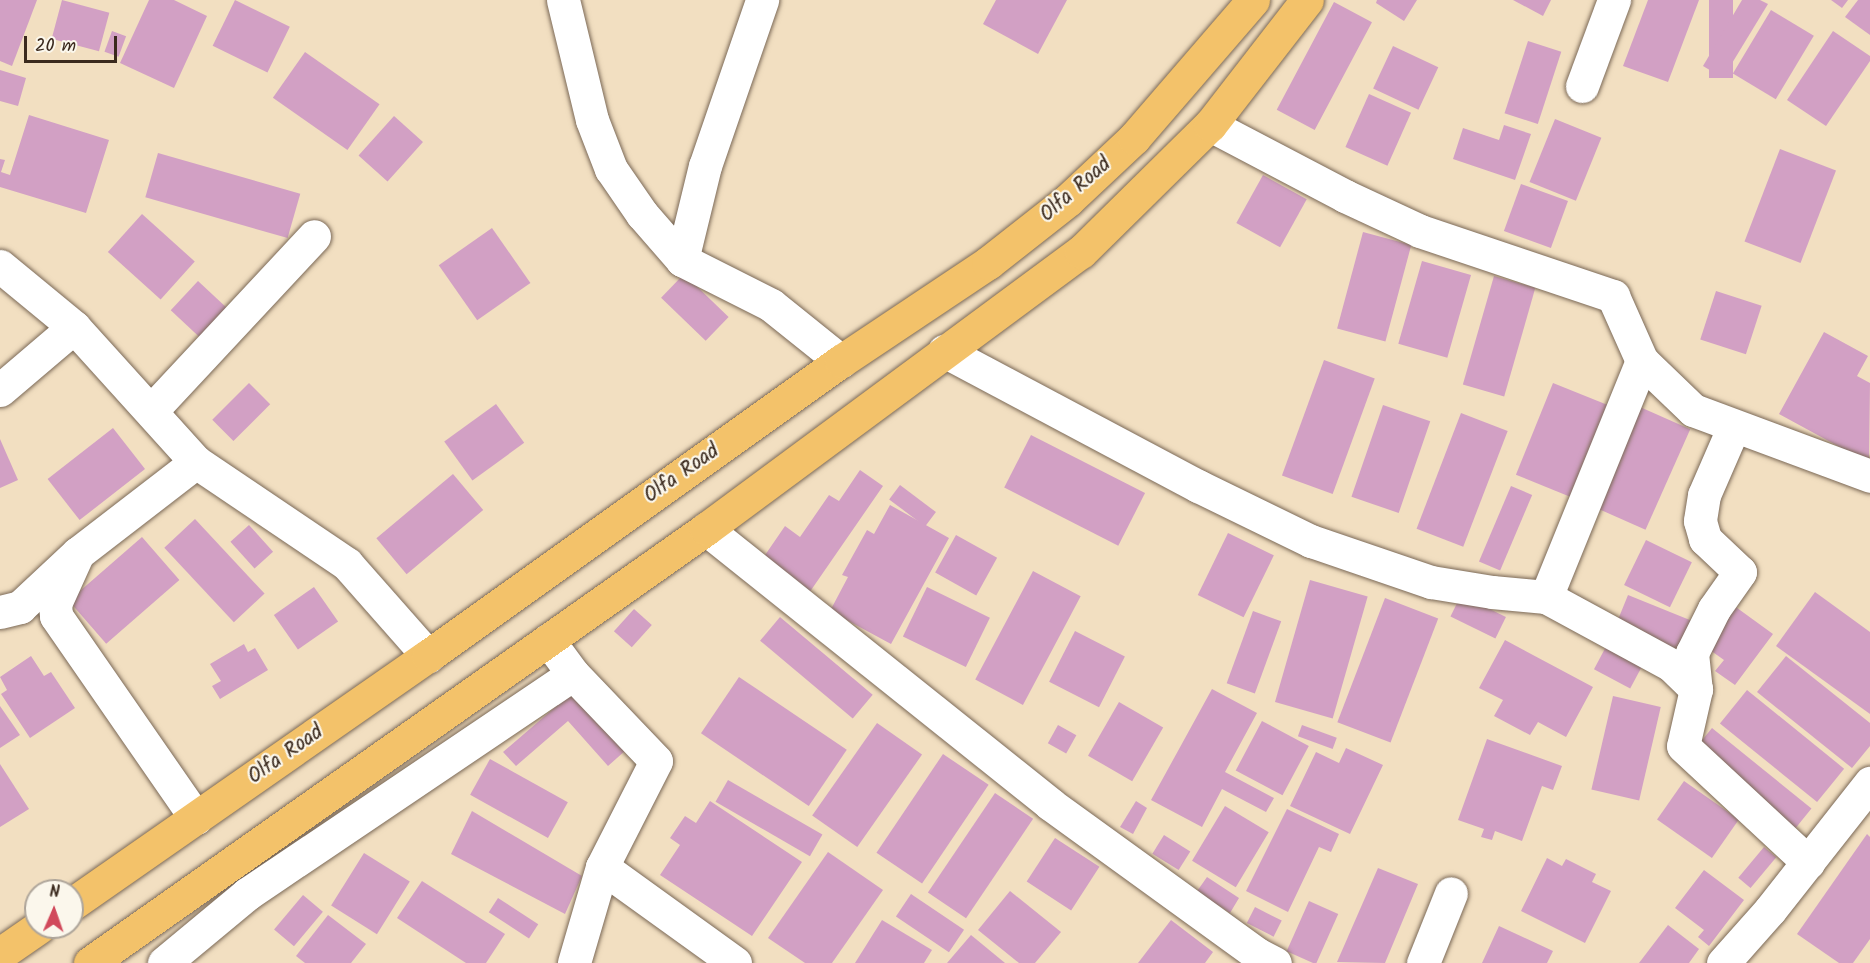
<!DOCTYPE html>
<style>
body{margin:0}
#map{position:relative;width:1870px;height:963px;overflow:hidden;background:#f2dfc1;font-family:Kalam,sans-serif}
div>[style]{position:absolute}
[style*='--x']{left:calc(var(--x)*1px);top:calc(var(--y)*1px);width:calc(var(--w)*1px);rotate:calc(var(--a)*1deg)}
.building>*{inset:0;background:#d2a0c4;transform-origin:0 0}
.roads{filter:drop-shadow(0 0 2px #7b6957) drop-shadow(0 0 2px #7b6957)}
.minor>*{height:33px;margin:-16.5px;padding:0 16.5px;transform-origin:16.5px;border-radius:16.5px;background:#fff}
.major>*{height:33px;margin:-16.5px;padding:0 16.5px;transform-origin:16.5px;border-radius:16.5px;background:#f3c26a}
span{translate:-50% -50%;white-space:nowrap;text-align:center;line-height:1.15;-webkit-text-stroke:4.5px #fbf7ec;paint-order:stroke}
.street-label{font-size:21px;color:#3b2a1e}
.north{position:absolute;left:24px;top:879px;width:60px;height:60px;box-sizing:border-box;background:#fbf7ec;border:2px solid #aea59a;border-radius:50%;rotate:2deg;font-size:16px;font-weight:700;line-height:24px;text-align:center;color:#3b2a1e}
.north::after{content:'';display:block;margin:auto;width:21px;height:27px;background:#d1495b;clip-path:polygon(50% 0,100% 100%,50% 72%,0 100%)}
.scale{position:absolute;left:24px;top:36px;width:93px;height:27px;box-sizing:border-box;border:3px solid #3b2a1e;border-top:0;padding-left:8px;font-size:18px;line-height:21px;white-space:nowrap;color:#3b2a1e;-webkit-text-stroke:4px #fbf7ec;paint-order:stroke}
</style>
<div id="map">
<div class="building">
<i style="clip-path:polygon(0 0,37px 0,12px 66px,0 61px)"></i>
<i style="left:62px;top:0;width:49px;height:40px;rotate:15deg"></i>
<i style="clip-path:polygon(149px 0,174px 0,207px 16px,174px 88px,120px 63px)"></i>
<i style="left:235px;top:0;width:61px;height:51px;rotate:26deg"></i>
<i style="clip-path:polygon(996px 0,1067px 0,1038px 54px,983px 24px)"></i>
<i style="clip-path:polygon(1377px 0,1417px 0,1404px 21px,1376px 3px)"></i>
<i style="clip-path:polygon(1513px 0,1551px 0,1543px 16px)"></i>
<i style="clip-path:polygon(1648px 0,1699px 0,1668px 82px,1623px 66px)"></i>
<i style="left:1709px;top:0;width:24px;height:78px"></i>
<i style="clip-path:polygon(1742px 0,1760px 0,1768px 4px,1723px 78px,1703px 66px)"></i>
<i style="clip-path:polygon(1831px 0,1848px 0,1842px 8px)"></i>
<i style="clip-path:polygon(1858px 0,1870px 0,1870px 35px,1845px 17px)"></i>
<i style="left:1334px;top:2px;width:43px;height:122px;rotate:28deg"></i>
<i style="left:1771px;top:10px;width:50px;height:74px;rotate:31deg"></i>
<i style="left:112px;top:31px;width:15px;height:22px;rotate:20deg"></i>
<i style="clip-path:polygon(1833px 31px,1870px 56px,1870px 61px,1826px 126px,1787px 100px)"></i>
<i style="left:1528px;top:41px;width:35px;height:76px;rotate:18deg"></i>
<i style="left:1393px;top:46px;width:50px;height:47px;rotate:25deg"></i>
<i style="left:305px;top:52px;width:91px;height:56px;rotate:35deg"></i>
<i style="clip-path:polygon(0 70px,26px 78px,18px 106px,0 101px)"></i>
<i style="left:1369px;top:94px;width:46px;height:58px;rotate:24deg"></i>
<i style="clip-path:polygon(29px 115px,109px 140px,86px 213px,0 187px,0 159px,5px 160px,1px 172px,10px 175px)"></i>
<i style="left:394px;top:116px;width:39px;height:53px;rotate:42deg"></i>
<i style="left:1555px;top:119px;width:50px;height:68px;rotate:22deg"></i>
<i style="clip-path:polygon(1504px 125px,1531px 134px,1515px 180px,1453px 159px,1463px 128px,1499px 140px)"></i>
<i style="left:1780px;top:149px;width:60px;height:99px;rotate:21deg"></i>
<i style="left:158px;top:153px;width:148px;height:46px;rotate:16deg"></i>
<i style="left:1263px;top:175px;width:50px;height:55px;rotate:29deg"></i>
<i style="left:1521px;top:184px;width:50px;height:50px;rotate:20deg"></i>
<i style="left:142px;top:214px;width:71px;height:51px;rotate:42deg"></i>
<i style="left:492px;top:228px;width:67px;height:65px;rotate:55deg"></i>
<i style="left:1363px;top:232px;width:50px;height:100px;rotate:15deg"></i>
<i style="left:1422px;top:261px;width:51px;height:86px;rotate:16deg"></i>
<i style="left:684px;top:274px;width:62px;height:33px;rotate:44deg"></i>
<i style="left:1494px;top:276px;width:43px;height:113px;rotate:16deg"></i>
<i style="left:198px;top:281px;width:48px;height:40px;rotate:43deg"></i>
<i style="left:1716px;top:291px;width:48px;height:51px;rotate:18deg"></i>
<i style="clip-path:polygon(1824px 332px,1868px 356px,1857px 376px,1870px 383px,1869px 463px,1779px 414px)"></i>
<i style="left:1324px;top:360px;width:54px;height:123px;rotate:20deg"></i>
<i style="left:249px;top:383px;width:30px;height:52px;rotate:45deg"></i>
<i style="left:1553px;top:383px;width:61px;height:99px;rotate:22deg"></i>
<i style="left:496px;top:404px;width:48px;height:64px;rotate:54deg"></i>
<i style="left:1383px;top:405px;width:50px;height:97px;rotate:19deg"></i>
<i style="left:1640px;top:407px;width:55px;height:110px;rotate:24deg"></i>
<i style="left:1461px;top:413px;width:50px;height:124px;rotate:21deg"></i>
<i style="left:113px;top:428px;width:52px;height:83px;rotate:52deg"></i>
<i style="left:1031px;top:435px;width:128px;height:59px;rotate:27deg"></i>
<i style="clip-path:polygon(0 439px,18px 480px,0 488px)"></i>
<i style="clip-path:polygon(860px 470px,883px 486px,807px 596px,759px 564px,785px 526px,800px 537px,829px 495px,839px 501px)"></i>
<i style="left:453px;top:474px;width:47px;height:100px;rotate:50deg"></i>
<i style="left:900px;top:485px;width:45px;height:18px;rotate:37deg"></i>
<i style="left:1511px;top:486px;width:23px;height:82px;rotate:23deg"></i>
<i style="clip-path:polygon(890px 505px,949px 538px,891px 644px,830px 611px,848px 577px,842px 575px,867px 530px,874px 534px)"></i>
<i style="left:195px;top:519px;width:102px;height:42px;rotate:47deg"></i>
<i style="left:249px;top:525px;width:36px;height:25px;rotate:48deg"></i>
<i style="left:1228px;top:533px;width:51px;height:69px;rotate:26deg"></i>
<i style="left:956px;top:535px;width:47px;height:43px;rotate:29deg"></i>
<i style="left:142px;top:537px;width:57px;height:97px;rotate:49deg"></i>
<i style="left:1646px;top:540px;width:51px;height:50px;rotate:26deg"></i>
<i style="left:1033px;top:571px;width:54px;height:123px;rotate:28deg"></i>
<i style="left:1310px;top:580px;width:60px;height:127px;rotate:16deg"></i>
<i style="left:314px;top:587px;width:42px;height:49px;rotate:55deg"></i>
<i style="left:927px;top:587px;width:70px;height:55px;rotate:26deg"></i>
<i style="clip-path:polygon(1815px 592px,1870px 632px,1870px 714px,1776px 646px)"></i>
<i style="left:1461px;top:595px;width:50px;height:24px;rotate:26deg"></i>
<i style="left:1628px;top:595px;width:74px;height:40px;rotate:22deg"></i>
<i style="left:1385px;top:598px;width:57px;height:133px;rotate:21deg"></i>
<i style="clip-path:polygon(1733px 605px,1773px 634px,1735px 685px,1715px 671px,1724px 660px,1703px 645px)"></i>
<i style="left:634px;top:609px;width:24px;height:30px;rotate:42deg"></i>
<i style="left:1253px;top:611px;width:30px;height:77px;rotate:20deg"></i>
<i style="left:780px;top:617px;width:121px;height:31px;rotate:40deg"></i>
<i style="left:1075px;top:631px;width:56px;height:57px;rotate:27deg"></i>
<i style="clip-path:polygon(1505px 640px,1593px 687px,1566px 737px,1538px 722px,1530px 735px,1494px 716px,1503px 700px,1479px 688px)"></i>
<i style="left:1609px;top:641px;width:41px;height:32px;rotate:28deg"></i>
<i style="clip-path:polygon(244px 644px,248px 652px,255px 648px,268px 670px,220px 699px,212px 686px,221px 681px,210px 664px)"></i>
<i style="clip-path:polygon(31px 656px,44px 676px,51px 672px,75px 708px,30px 738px,1px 694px,7px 690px,0 677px)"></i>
<i style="clip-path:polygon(1786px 656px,1870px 723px,1870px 746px,1852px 768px,1757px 692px)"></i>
<i style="left:739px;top:677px;width:130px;height:68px;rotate:34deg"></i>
<i style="clip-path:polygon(1212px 689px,1257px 713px,1225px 772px,1274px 798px,1266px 812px,1222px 789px,1202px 827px,1151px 800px)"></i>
<i style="left:1747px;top:690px;width:125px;height:43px;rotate:39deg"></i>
<i style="clip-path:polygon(574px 691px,626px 750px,608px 766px,568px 721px,516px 766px,503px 752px)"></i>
<i style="left:1613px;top:696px;width:49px;height:96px;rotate:13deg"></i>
<i style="left:1119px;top:702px;width:51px;height:62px;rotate:30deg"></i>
<i style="clip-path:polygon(0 706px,20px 735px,0 748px)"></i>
<i style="left:1262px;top:721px;width:53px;height:56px;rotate:28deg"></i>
<i style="left:877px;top:723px;width:55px;height:113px;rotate:35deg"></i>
<i style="left:1058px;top:725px;width:21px;height:21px;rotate:29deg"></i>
<i style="left:1302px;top:725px;width:37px;height:12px;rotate:20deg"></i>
<i style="left:1712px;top:728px;width:128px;height:28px;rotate:39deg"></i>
<i style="clip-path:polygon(1487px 739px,1562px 766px,1553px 790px,1542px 786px,1522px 841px,1495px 831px,1492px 840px,1481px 837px,1484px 829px,1458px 820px)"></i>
<i style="clip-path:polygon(1346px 748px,1383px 765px,1350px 834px,1290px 806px,1316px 752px,1339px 763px)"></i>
<i style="left:943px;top:754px;width:55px;height:119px;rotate:34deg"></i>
<i style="left:490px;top:759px;width:89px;height:41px;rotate:29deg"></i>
<i style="clip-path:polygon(0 764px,29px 809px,0 827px)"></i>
<i style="left:728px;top:780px;width:109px;height:25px;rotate:30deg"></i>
<i style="left:1684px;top:781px;width:67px;height:47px;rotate:35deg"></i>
<i style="left:995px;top:793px;width:46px;height:120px;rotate:34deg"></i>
<i style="clip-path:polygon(710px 801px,802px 862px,752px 936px,660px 875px,680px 845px,670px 838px,685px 816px,696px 823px)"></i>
<i style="clip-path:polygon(1136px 801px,1147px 808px,1133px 834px,1120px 827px)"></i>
<i style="left:1225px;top:806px;width:51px;height:64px;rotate:31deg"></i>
<i style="clip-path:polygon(1287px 809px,1339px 834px,1331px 852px,1319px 847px,1288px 912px,1246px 891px)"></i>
<i style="clip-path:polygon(472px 811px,582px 876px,565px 914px,451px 854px)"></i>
<i style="clip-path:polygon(1867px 834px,1870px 837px,1870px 939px,1853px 963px,1839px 963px,1797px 934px)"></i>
<i style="left:1164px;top:835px;width:31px;height:22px;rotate:32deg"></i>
<i style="left:1055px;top:838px;width:53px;height:52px;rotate:33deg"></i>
<i style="left:1764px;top:847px;width:16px;height:40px;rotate:40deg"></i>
<i style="clip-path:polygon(828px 852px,883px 890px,832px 963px,805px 963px,768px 938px)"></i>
<i style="left:364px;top:853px;width:54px;height:62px;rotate:32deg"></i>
<i style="clip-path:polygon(1547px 858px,1562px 866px,1566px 859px,1596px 874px,1592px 882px,1611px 891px,1585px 943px,1521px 911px)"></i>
<i style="clip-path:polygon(1378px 868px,1418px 884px,1385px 963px,1337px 962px)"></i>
<i style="clip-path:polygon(1704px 870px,1744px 900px,1709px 946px,1698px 937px,1704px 930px,1675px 908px)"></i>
<i style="clip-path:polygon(1207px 877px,1239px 898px,1230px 913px,1218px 905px,1214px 911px,1193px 897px)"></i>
<i style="clip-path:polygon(422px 881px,505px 934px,486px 963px,466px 963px,397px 918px)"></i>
<i style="clip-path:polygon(1010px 891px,1061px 932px,1035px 963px,1019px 963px,978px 930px)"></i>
<i style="left:911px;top:894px;width:64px;height:27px;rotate:34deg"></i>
<i style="left:303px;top:895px;width:26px;height:45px;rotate:40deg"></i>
<i style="left:498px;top:898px;width:48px;height:17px;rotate:33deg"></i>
<i style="left:1309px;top:901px;width:32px;height:55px;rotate:24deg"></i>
<i style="left:1255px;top:907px;width:30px;height:18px;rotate:27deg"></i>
<i style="clip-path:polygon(328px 915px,366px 944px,351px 963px,305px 963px,296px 956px)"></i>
<i style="clip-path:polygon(882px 920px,932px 950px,924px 963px,855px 963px)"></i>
<i style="clip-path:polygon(1171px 920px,1213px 952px,1205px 963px,1138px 963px)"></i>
<i style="clip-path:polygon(1668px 925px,1699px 949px,1689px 963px,1639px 963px)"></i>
<i style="clip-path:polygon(1499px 926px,1553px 951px,1547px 963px,1482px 963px)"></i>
<i style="clip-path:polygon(971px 935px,1005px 963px,947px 963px)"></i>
</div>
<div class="roads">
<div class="minor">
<i style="--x:563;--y:0;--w:123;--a:76.4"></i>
<i style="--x:592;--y:120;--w:53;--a:68.8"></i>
<i style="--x:611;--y:169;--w:55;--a:55.4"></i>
<i style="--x:642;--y:214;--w:61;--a:49"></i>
<i style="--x:682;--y:260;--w:100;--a:26.8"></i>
<i style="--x:771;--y:305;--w:90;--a:38.7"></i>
<i style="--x:1582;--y:86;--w:92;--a:-69.6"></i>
<i style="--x:1210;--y:125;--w:153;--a:27.7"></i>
<i style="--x:1345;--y:196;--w:83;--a:25"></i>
<i style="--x:1420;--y:231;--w:204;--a:18.6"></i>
<i style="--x:1613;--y:296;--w:71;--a:66"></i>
<i style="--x:1642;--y:361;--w:71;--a:43.9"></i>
<i style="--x:1693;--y:410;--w:189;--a:20.4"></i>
<i style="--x:682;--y:260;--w:97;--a:-76.3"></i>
<i style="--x:705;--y:166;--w:176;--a:-71"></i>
<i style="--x:0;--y:266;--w:96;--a:39.5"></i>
<i style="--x:74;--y:327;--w:182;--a:47.9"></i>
<i style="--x:196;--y:462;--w:182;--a:34"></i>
<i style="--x:347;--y:564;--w:123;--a:48.6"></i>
<i style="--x:944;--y:351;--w:288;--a:28"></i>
<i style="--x:1198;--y:486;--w:126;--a:26"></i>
<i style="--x:1311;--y:541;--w:127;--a:18.9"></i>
<i style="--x:1431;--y:582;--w:62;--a:9.3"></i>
<i style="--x:1492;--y:592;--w:54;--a:5.3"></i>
<i style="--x:1546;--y:597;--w:142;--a:28.5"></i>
<i style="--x:1671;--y:665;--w:35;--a:44"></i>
<i style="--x:0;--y:390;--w:97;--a:-40.4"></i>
<i style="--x:151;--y:411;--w:239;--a:-47"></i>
<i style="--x:1734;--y:426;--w:75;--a:113.5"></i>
<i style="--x:1704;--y:495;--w:26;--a:99"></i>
<i style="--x:1700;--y:521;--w:19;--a:74"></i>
<i style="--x:1705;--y:539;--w:48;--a:43.3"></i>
<i style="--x:1740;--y:572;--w:45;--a:125.1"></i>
<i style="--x:1714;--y:609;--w:49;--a:116.6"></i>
<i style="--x:1692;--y:653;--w:36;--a:84"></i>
<i style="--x:1696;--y:689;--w:58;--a:102.8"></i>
<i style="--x:1683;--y:746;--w:171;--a:42.9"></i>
<i style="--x:706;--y:529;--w:440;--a:38.6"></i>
<i style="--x:1050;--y:804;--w:256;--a:35.9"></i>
<i style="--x:1257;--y:954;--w:20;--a:27"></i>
<i style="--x:78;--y:553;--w:56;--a:114.3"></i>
<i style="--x:55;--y:604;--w:12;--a:85"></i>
<i style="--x:56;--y:616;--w:246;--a:55.3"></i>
<i style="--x:1546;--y:597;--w:255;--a:-67.9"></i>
<i style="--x:0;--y:612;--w:21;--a:-14"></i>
<i style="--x:20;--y:607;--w:79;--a:-43"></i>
<i style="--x:78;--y:553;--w:149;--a:-37.6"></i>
<i style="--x:548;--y:640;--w:42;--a:53.7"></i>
<i style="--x:573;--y:674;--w:120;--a:46.3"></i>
<i style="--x:656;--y:761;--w:119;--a:117"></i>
<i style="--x:602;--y:867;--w:100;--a:106.3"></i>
<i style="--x:602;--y:867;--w:164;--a:35.8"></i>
<i style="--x:164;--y:963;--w:108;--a:-39.7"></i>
<i style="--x:247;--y:894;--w:393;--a:-34"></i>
<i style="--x:1423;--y:963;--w:75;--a:-68.2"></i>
<i style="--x:1723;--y:963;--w:71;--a:-48.4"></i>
<i style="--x:1770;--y:910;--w:162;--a:-51.8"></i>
</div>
<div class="major">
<i style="--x:72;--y:904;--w:434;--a:-34.9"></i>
<i style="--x:428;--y:656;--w:508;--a:-35.54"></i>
<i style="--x:841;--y:361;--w:177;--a:-33.7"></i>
<i style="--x:988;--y:263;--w:102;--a:-38.2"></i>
<i style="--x:1068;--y:200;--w:91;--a:-43.2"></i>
<i style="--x:1134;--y:138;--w:182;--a:-49.2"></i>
<i style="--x:0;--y:954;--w:47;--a:-34.7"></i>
<i style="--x:90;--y:963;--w:754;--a:-35.17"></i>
<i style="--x:706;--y:529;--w:466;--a:-36.5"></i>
<i style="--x:1081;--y:252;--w:181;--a:-44.6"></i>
<i style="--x:1210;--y:125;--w:158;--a:-52.2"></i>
</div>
</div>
<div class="street-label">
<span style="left:1076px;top:190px;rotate:-41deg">Olfa Road</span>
<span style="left:682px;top:474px;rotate:-35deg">Olfa Road</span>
<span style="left:286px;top:755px;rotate:-35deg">Olfa Road</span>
</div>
<div class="north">N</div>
<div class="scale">20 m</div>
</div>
